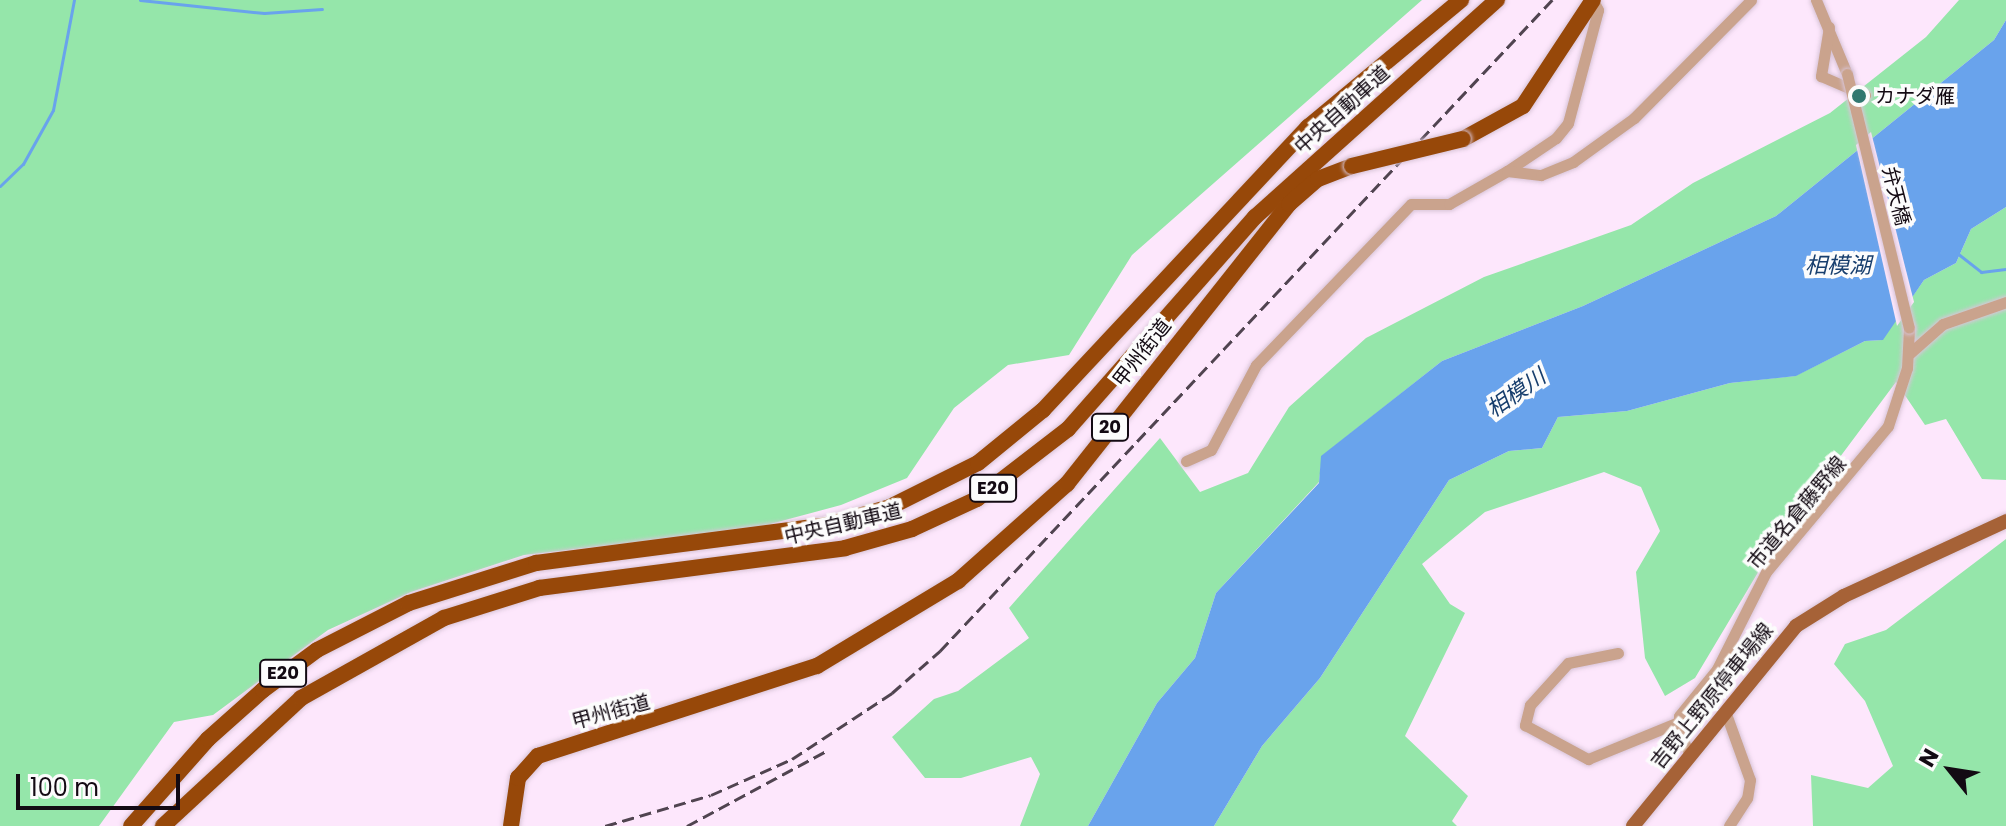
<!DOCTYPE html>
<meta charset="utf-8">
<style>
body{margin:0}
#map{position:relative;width:2006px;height:826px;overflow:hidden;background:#fde7fc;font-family:Poppins,"Noto Sans JP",sans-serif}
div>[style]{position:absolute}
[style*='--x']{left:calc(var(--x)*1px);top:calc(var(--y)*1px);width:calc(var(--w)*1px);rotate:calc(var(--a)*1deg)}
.green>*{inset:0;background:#95e6aa}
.water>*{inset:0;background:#69a3ec}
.pier>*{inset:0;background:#fde7fc}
.stream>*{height:3px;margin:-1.5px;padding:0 1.5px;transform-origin:1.5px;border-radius:1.5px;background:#69a3ec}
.roads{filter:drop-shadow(0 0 2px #d8c4d7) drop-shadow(0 0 2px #d8c4d7)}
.minor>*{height:11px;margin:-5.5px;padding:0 5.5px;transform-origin:5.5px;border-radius:5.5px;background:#caa38d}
.major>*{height:14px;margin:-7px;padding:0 7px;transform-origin:7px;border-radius:7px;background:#a66237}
.highway>*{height:16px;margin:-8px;padding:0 8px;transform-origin:8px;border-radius:8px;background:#974809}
.rail>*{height:3px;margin-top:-1.5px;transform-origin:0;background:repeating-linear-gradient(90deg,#504450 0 12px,transparent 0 18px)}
.bridges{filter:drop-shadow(0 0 2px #d8c4d7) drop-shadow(0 0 2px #d8c4d7)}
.minor-bridge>*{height:11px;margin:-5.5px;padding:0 5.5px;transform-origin:5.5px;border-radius:5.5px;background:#caa38d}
.highway-bridge>*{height:16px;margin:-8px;padding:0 8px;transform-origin:8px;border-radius:8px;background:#974809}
.dots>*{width:22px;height:22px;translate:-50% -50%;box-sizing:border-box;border:4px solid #fcfcfc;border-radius:50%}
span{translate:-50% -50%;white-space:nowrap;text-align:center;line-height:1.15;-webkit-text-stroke:7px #fcfcfc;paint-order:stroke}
.shield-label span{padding:2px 6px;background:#fcfcfc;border:2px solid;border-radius:6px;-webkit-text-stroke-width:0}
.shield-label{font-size:18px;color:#130a13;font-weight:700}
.poi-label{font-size:20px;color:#130a13}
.left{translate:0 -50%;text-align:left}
.street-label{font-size:20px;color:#130a13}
.water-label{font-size:22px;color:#173e6d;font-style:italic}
.north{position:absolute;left:1910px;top:730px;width:80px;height:80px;-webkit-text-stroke:6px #fcfcfc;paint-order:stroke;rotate:300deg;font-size:22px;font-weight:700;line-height:32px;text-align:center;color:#130a13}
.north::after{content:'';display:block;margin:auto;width:28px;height:36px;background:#130a13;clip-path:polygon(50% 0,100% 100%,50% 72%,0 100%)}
.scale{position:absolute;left:16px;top:774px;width:164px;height:36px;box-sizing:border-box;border:4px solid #130a13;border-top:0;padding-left:10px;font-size:24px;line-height:28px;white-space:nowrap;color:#130a13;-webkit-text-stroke:6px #fcfcfc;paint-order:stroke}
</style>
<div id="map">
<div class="green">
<i style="clip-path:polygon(0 0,1422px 0,1132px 255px,1069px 355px,1008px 365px,954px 408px,907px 478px,841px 505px,752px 529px,524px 555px,411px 592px,328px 630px,213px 715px,174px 722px,99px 826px,0 826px)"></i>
<i style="clip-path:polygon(1959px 0,2006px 0,2006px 20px,1994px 40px,1776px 216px,1583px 306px,1442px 361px,1322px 456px,1319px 482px,1216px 593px,1195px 658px,1157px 703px,1088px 826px,1020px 826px,1040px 774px,1031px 757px,961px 778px,925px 778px,892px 737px,934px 699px,958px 691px,1029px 638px,1009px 608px,1160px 438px,1200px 492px,1248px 473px,1289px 407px,1366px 338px,1484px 277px,1631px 225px,1693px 183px,1830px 113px,1926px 37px)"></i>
<i style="clip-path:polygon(2006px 207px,2006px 480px,1982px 479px,1946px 419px,1925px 425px,1896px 382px,1775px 544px,1695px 678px,1665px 696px,1645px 658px,1636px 572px,1660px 531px,1641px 487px,1604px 472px,1485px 512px,1422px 564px,1450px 604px,1465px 613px,1405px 736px,1468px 796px,1452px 821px,1457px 826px,1214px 826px,1262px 746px,1320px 678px,1449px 480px,1509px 451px,1542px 448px,1558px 417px,1627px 411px,1730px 383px,1795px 376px,1865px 341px,1882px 340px,1924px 280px,1956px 263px,1971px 229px)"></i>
<i style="clip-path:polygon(2006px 539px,2006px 826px,1813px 826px,1811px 775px,1868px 788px,1893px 766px,1865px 701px,1834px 664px,1845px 644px,1886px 630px)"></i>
</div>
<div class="water">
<i style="clip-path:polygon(2006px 20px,2006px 207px,1971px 229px,1956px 263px,1924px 280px,1883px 340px,1865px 341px,1796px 376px,1730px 383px,1627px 411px,1558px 417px,1542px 448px,1509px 451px,1449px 480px,1320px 678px,1262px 746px,1214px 826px,1088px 826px,1157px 703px,1195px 658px,1216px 593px,1319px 483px,1321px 456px,1442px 361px,1583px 306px,1776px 216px,1994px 40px)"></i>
</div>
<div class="pier">
<i style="clip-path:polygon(1871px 132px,1914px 302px,1897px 326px,1856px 145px)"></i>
</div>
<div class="stream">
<i style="--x:140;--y:0;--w:125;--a:6"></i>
<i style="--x:264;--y:13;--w:58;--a:-3.9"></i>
<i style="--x:0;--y:186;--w:32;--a:-44"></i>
<i style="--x:23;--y:164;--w:62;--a:-60.9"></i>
<i style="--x:53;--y:110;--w:112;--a:-79.2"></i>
<i style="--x:1957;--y:253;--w:31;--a:38"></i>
<i style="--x:1981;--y:272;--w:25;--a:-7"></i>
</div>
<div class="roads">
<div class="minor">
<i style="--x:1816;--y:0;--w:80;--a:67.3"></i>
<i style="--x:1829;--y:27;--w:50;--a:99.3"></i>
<i style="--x:1821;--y:76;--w:48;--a:23.4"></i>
<i style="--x:1507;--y:171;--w:59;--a:-34"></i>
<i style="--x:1556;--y:138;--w:19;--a:-51"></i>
<i style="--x:1568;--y:123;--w:117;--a:-75.1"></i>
<i style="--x:1598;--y:10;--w:11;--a:-117"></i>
<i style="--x:1910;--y:353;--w:44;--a:-41.3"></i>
<i style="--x:1943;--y:324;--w:67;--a:-19.2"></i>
<i style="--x:1186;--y:461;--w:27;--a:-24"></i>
<i style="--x:1211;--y:450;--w:96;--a:-62.1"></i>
<i style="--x:1256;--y:365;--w:223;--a:-46.1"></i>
<i style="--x:1411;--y:204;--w:38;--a:0"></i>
<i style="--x:1449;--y:204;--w:67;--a:-29.6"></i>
<i style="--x:1507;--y:171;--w:34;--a:7"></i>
<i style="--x:1541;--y:175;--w:35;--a:-22"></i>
<i style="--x:1573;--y:162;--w:75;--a:-35.8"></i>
<i style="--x:1634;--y:118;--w:166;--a:-45.2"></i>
<i style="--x:1618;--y:653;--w:51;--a:168.7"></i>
<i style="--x:1568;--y:663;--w:57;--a:132.1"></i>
<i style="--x:1530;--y:705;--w:21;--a:104"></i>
<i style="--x:1525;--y:725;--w:72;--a:28.4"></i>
<i style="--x:1588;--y:759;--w:95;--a:-22.2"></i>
<i style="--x:1725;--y:711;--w:73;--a:70.1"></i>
<i style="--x:1750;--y:780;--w:18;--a:99"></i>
<i style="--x:1747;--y:798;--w:33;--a:123"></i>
<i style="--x:1690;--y:754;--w:26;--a:-118"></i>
<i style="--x:1678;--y:731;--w:15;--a:-86"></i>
<i style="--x:1679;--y:716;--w:60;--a:-51"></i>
<i style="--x:1717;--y:669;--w:109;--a:-63.2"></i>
<i style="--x:1766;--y:572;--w:190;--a:-50.1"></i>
<i style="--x:1888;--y:426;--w:61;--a:-71.9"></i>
<i style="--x:1907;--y:368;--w:40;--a:-87.1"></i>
</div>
<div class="major">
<i style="--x:1633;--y:826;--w:258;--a:-50.8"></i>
<i style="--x:1796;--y:626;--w:57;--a:-32"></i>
<i style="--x:1844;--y:596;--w:179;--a:-24.8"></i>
</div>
<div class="highway">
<i style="--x:1463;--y:139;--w:68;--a:-28.8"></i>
<i style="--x:1523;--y:106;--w:127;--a:-56.6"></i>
<i style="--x:131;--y:826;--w:116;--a:-48.5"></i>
<i style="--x:208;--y:739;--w:74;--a:-41.7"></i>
<i style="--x:263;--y:690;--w:67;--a:-36.5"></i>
<i style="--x:317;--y:650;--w:103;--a:-27.1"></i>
<i style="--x:409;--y:603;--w:133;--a:-17.5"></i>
<i style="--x:536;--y:563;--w:293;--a:-7.4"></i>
<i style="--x:827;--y:525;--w:66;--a:-15.9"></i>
<i style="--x:890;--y:507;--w:98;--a:-26.6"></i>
<i style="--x:978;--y:463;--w:84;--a:-39.2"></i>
<i style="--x:1043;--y:410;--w:388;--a:-46.9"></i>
<i style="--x:1308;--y:127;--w:199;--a:-39.7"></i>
<i style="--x:163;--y:826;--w:188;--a:-42.8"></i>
<i style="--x:301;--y:698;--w:164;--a:-29.2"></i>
<i style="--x:444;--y:618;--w:100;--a:-17.5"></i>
<i style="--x:539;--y:588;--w:309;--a:-7.4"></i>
<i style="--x:845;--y:548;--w:70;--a:-15.8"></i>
<i style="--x:912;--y:529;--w:72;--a:-24.8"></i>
<i style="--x:977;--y:499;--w:115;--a:-37.6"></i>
<i style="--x:1068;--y:429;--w:283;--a:-48.6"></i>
<i style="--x:1255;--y:217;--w:325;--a:-41.9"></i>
<i style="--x:511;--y:826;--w:49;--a:-81.7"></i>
<i style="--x:518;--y:778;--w:30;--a:-48"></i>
<i style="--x:538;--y:756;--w:293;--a:-17.9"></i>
<i style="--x:817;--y:666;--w:165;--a:-31.1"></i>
<i style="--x:958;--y:581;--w:146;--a:-41.7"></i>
<i style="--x:1067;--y:484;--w:357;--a:-51.6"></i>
<i style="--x:1289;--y:204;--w:38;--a:-41"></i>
<i style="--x:1318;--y:179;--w:36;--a:-21"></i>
</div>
</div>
<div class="rail">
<i style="--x:605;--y:826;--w:110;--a:-16.3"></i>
<i style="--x:711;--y:795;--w:89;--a:-24"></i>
<i style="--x:792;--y:759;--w:120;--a:-33.4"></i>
<i style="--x:892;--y:693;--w:64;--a:-41.2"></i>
<i style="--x:940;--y:651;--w:894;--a:-46.77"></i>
<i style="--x:687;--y:826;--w:160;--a:-28.3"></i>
</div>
<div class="bridges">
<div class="minor-bridge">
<i style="--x:1847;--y:74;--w:261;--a:76.3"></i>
</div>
<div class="highway-bridge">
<i style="--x:1352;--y:166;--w:114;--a:-13.7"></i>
</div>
</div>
<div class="dots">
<i style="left:1859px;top:96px;background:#317870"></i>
</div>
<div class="shield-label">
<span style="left:1110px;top:427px">20</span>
<span style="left:993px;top:488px">E20</span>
<span style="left:283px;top:673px">E20</span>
</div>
<div class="poi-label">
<span class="left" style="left:1875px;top:96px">カナダ雁</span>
</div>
<div class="street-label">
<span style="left:1342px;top:110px;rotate:-42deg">中央自動車道</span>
<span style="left:1896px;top:196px;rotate:76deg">弁天橋</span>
<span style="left:1142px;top:353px;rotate:-52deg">甲州街道</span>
<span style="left:1797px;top:513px;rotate:-50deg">市道名倉藤野線</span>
<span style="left:843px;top:524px;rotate:-13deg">中央自動車道</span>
<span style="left:1712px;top:696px;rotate:-51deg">吉野上野原停車場線</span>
<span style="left:611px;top:712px;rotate:-15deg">甲州街道</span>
</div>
<div class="water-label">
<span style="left:1838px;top:266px">相模湖</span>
<span style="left:1516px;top:393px;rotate:-35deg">相模川</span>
</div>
<div class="north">N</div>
<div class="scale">100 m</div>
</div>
